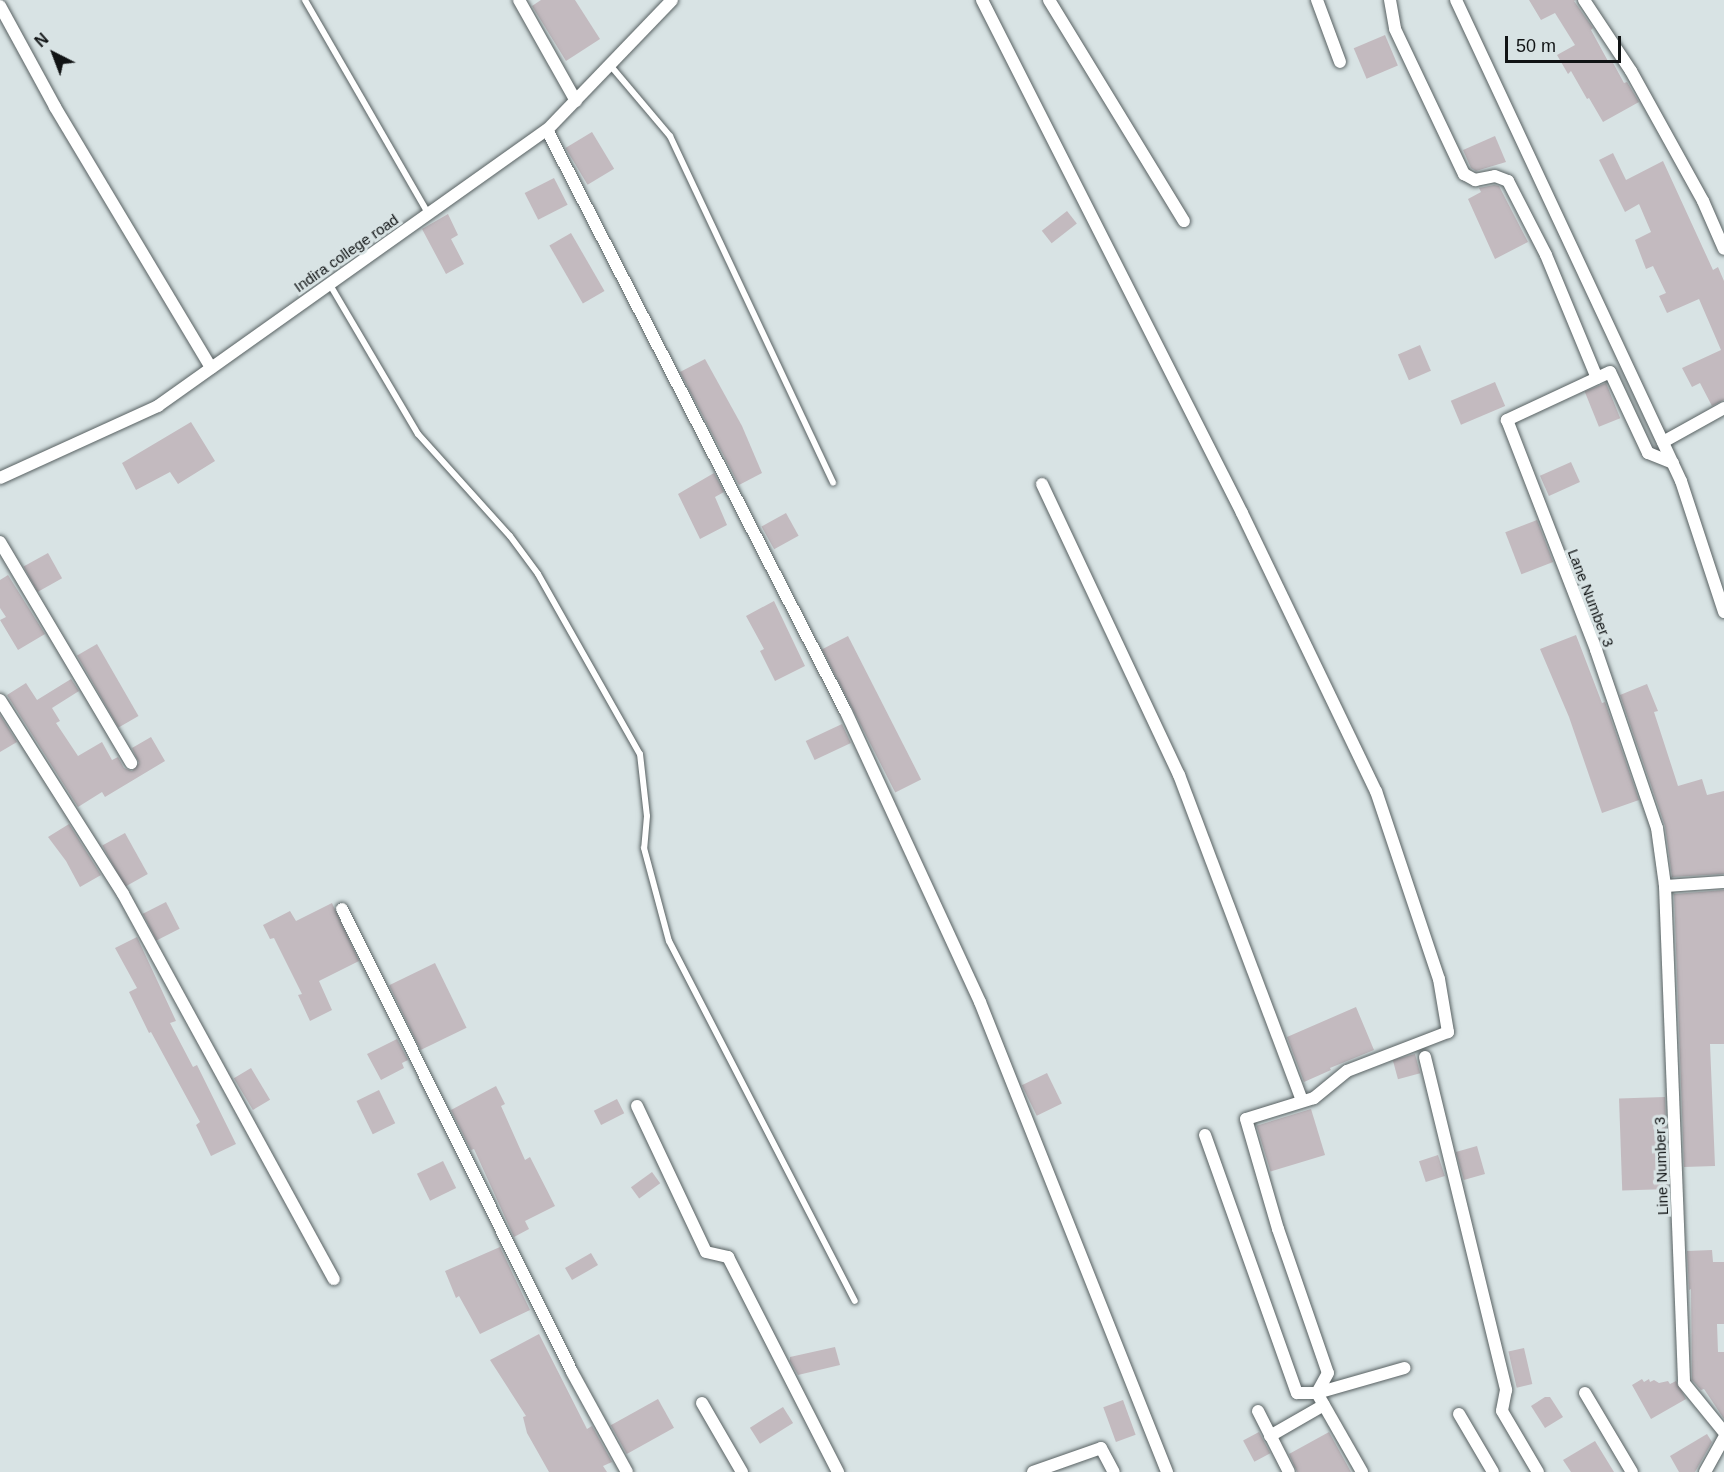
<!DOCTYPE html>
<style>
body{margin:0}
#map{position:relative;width:1724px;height:1472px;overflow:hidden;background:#d8e3e4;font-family:Arial,sans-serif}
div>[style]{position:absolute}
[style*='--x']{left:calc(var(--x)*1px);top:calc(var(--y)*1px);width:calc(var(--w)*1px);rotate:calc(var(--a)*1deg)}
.building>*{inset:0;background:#c3babf;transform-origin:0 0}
.roads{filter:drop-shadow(0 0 2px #586162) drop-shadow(0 0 2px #586162)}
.service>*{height:6px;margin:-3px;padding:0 3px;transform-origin:3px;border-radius:3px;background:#fff}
.minor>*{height:12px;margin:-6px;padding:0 6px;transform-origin:6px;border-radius:6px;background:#fff}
span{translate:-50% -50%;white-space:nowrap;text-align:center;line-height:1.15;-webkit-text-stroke:6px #d8e3e4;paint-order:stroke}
.street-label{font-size:15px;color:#111415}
.north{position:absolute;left:24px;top:24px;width:60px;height:60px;-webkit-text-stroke:4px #d8e3e4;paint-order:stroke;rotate:318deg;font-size:16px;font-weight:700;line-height:24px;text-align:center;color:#111415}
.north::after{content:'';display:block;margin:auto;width:21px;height:27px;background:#111415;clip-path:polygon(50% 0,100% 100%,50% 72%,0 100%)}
.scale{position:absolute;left:1505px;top:36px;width:116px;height:27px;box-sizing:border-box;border:3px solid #111415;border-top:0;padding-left:8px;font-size:18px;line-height:21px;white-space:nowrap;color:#111415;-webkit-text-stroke:4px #d8e3e4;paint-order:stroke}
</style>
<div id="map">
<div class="building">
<i style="clip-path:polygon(541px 0,575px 0,600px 39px,566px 61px,532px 6px)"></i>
<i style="clip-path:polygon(1529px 0,1576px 0,1574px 1px,1593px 28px,1591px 30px,1609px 63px,1612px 61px,1624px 83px,1627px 82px,1639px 102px,1603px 122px,1589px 98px,1587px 99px,1571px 71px,1568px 74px,1557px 55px,1575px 45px,1555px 13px,1541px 20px)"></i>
<i style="left:1385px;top:35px;width:33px;height:34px;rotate:67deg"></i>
<i style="left:592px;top:132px;width:43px;height:31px;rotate:59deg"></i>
<i style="clip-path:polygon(1495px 136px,1506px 162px,1476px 171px,1471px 168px,1463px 150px)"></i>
<i style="clip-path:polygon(1613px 153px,1626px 180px,1663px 161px,1713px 270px,1718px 267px,1724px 281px,1724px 400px,1712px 406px,1700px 383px,1692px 387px,1682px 368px,1721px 350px,1699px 299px,1667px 313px,1659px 296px,1666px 293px,1653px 266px,1646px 269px,1635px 240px,1651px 232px,1639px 204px,1625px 212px,1599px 160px)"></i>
<i style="left:554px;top:178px;width:30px;height:33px;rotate:63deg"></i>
<i style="clip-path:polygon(1494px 185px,1499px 186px,1528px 242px,1495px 259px,1468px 199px,1481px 192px,1479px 188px)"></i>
<i style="left:1067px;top:211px;width:16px;height:32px;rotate:52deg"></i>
<i style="clip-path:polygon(448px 214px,458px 235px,451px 239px,464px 264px,446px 274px,422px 229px)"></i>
<i style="left:571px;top:233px;width:67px;height:25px;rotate:60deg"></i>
<i style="left:1420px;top:345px;width:28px;height:24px;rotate:67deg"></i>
<i style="clip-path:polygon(705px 359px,742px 426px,762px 473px,739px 485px,680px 372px)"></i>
<i style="left:1495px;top:382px;width:26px;height:48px;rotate:67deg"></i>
<i style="left:1606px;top:383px;width:38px;height:23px;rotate:68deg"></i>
<i style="clip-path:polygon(191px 422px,215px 461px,178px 484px,170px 472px,136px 490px,122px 463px)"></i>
<i style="left:1571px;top:462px;width:22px;height:34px;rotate:66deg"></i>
<i style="clip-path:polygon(714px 473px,724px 492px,715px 497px,727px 525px,700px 539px,678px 494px)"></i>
<i style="left:786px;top:513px;width:26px;height:28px;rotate:61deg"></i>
<i style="left:1537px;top:520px;width:45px;height:34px;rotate:69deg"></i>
<i style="left:48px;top:553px;width:29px;height:28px;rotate:61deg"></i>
<i style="clip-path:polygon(8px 575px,45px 634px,18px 650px,0 620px,6px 617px,0 608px,0 580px)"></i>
<i style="clip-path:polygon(774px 601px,805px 666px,775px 681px,760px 651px,764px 649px,746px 616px)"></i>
<i style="clip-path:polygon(1576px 635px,1602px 703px,1605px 702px,1639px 800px,1602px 813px,1569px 717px,1540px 649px)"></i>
<i style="left:848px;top:636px;width:161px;height:29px;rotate:63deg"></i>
<i style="left:97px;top:644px;width:83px;height:23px;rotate:60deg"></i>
<i style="clip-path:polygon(71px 679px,79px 691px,52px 708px,60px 721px,56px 723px,78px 756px,102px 742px,112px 760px,118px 757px,124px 768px,132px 771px,139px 763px,132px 748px,151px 737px,165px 761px,105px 797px,102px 792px,78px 807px,7px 695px,26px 683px,37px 700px)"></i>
<i style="clip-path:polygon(1647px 684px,1658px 711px,1654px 712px,1678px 786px,1702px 779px,1707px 795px,1724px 791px,1724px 874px,1672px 877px,1665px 826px,1620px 695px)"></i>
<i style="clip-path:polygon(0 715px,17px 742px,0 752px)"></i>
<i style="left:842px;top:724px;width:21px;height:40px;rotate:65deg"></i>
<i style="clip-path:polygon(69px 824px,101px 875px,80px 887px,66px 861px,48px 837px)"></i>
<i style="left:125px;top:833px;width:47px;height:26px;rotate:61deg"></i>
<i style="clip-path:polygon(1724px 890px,1724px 1044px,1710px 1044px,1715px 1166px,1684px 1167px,1674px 894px)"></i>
<i style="left:166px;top:902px;width:30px;height:26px;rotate:63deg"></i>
<i style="clip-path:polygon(332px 903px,359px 961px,319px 981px,332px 1010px,310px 1021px,298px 995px,302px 994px,274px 938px,270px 939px,263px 925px,290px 911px,296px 921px)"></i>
<i style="clip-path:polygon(137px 937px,176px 1021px,170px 1023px,193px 1067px,197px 1065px,236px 1144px,211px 1156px,196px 1125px,200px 1122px,151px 1032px,149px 1033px,129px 992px,137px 988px,115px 948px)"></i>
<i style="left:435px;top:963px;width:72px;height:51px;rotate:64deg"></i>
<i style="clip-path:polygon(1356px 1007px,1374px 1050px,1330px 1068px,1331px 1070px,1304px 1082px,1287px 1037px)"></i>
<i style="clip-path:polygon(397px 1039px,408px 1060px,402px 1063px,404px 1068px,381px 1080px,367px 1054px)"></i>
<i style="left:1415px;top:1054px;width:20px;height:23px;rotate:75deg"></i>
<i style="left:251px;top:1068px;width:37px;height:20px;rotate:59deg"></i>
<i style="left:1047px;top:1073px;width:34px;height:28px;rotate:64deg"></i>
<i style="clip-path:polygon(496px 1086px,505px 1104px,501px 1106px,525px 1160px,530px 1157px,555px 1206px,525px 1221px,529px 1229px,514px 1237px,474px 1149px,471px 1150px,451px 1110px)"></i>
<i style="left:379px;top:1090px;width:37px;height:25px;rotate:64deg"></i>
<i style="left:1665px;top:1097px;width:92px;height:46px;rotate:88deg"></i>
<i style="left:617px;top:1099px;width:16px;height:26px;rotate:63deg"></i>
<i style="left:1311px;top:1109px;width:48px;height:57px;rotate:73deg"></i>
<i style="left:1477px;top:1146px;width:29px;height:22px;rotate:74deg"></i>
<i style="left:1438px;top:1155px;width:22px;height:20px;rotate:72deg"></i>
<i style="left:443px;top:1161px;width:30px;height:29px;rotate:64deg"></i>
<i style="left:652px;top:1172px;width:14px;height:26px;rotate:54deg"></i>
<i style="clip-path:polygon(500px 1247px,530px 1310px,480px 1334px,459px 1296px,456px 1298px,445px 1271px)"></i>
<i style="clip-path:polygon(1712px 1250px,1713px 1262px,1724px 1262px,1724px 1324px,1717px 1324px,1718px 1352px,1724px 1352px,1724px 1419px,1704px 1389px,1701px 1390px,1692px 1380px,1691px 1289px,1689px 1290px,1687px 1251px)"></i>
<i style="left:591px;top:1253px;width:14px;height:30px;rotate:60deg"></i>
<i style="clip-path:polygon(539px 1334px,587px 1429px,592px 1426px,612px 1462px,603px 1466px,607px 1472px,549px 1472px,527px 1433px,523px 1417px,526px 1416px,490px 1360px)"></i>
<i style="clip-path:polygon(835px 1347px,840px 1365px,798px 1375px,790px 1361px,790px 1357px)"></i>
<i style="left:1524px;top:1348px;width:37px;height:16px;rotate:77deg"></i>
<i style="clip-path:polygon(1642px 1379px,1644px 1382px,1649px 1379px,1650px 1382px,1654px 1380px,1659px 1383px,1668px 1381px,1670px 1384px,1676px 1381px,1686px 1399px,1651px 1419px,1632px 1385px)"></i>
<i style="clip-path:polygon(1545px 1397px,1550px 1397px,1563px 1417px,1545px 1428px,1531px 1406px)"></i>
<i style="left:658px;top:1399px;width:33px;height:54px;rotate:61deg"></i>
<i style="left:1123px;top:1400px;width:37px;height:21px;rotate:70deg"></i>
<i style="left:783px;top:1407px;width:19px;height:39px;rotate:58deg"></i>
<i style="left:1259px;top:1432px;width:24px;height:18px;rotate:62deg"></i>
<i style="clip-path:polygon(1329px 1432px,1351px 1472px,1297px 1472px,1289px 1454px)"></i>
<i style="clip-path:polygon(1707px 1434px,1712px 1442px,1695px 1472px,1679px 1472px,1670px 1456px)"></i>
<i style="clip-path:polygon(1595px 1441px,1614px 1472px,1571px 1472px,1563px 1460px)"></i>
</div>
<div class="roads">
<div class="service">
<i style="--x:305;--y:0;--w:246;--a:60"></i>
<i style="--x:610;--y:65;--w:93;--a:49.8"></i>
<i style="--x:670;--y:136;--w:383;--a:64.8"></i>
<i style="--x:329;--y:283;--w:175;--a:59.5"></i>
<i style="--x:418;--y:434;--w:137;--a:48"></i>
<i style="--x:510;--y:536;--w:47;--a:53.6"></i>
<i style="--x:538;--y:574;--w:207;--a:60.5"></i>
<i style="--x:640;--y:754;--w:62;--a:83.6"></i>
<i style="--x:647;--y:816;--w:32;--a:95"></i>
<i style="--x:644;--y:848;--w:96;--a:75"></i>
<i style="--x:669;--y:941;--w:405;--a:62.7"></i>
</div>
<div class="minor">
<i style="--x:519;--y:0;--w:116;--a:60.6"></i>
<i style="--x:982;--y:0;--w:575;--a:63.12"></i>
<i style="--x:1242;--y:513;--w:309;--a:64.3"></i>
<i style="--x:1376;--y:791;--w:198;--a:71.5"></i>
<i style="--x:1439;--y:979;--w:54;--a:80.4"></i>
<i style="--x:1448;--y:1032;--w:108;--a:158.9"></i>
<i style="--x:1347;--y:1071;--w:43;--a:140.7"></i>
<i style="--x:1314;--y:1098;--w:71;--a:162.8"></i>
<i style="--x:1246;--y:1119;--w:115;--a:73.8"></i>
<i style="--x:1278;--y:1229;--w:152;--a:70.9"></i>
<i style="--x:1328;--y:1373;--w:23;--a:119"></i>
<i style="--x:1049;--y:0;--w:259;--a:58.6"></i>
<i style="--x:1317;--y:0;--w:66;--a:69.6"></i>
<i style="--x:1390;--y:0;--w:29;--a:80"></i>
<i style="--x:1395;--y:29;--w:161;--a:64.6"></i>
<i style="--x:1464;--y:174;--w:13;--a:29"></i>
<i style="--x:1475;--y:180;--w:20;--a:-11"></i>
<i style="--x:1495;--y:176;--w:14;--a:21"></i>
<i style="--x:1508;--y:181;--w:83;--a:62.8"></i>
<i style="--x:1546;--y:255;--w:133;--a:67.5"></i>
<i style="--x:1456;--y:0;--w:531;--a:64.93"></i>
<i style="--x:1681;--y:481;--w:138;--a:71.8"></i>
<i style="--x:1584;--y:0;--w:85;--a:56.5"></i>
<i style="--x:1631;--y:71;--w:149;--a:61"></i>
<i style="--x:1703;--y:201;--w:52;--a:66.4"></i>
<i style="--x:0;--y:6;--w:115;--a:61.4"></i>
<i style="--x:55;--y:107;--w:304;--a:59.1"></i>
<i style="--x:547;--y:130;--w:654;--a:62.81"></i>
<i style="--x:846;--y:712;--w:319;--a:65.2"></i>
<i style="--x:980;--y:1002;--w:506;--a:68.3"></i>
<i style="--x:1663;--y:442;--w:70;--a:-29.1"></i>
<i style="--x:1673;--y:463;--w:27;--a:-158"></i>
<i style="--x:1648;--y:453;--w:89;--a:-115.1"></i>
<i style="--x:1610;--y:372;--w:114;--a:155"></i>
<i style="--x:1507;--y:420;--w:247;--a:68.8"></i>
<i style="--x:1596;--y:650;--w:188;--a:71.1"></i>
<i style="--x:1657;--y:828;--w:59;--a:82.1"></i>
<i style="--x:1665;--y:886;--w:497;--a:87.8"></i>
<i style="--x:1684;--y:1383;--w:63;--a:50.8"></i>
<i style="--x:0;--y:478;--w:174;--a:-24.5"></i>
<i style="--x:158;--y:406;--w:477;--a:-35.4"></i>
<i style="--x:547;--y:130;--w:180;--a:-46.1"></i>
<i style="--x:1042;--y:484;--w:322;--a:64.8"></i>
<i style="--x:1179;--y:775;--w:348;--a:69.3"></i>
<i style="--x:0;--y:542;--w:257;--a:59.3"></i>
<i style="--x:0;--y:700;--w:230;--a:57.6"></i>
<i style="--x:123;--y:894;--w:439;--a:61.3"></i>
<i style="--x:1665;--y:886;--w:59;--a:-3.9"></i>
<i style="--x:342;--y:909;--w:517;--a:63.58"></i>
<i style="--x:572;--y:1372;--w:114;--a:61.2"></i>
<i style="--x:1425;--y:1057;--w:343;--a:76.3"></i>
<i style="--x:1506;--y:1390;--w:21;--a:101"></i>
<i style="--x:1502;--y:1411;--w:71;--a:59.5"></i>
<i style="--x:637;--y:1106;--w:161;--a:64.7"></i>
<i style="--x:706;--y:1252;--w:23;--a:13"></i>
<i style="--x:728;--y:1257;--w:242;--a:62.9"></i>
<i style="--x:1205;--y:1135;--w:274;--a:70.4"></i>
<i style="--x:1297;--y:1393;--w:20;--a:0"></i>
<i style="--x:1317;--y:1393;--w:91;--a:60.3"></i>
<i style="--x:1317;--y:1393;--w:91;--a:-16"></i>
<i style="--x:1585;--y:1393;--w:92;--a:59.3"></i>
<i style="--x:702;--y:1403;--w:80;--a:59.9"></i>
<i style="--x:1258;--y:1411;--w:68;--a:63.1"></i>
<i style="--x:1459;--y:1414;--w:67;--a:59.6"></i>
<i style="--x:1270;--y:1436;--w:62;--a:-29.9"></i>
<i style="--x:1033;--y:1472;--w:72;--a:-19.4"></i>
<i style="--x:1101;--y:1448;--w:27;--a:62"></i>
<i style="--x:1705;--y:1472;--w:39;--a:-61"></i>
</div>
</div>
<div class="street-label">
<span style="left:346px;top:253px;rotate:-35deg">Indira college road</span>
<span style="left:1591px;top:598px;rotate:69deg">Lane Number 3</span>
<span style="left:1661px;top:1166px;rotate:-92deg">Line Number 3</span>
</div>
<div class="north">N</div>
<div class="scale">50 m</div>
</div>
